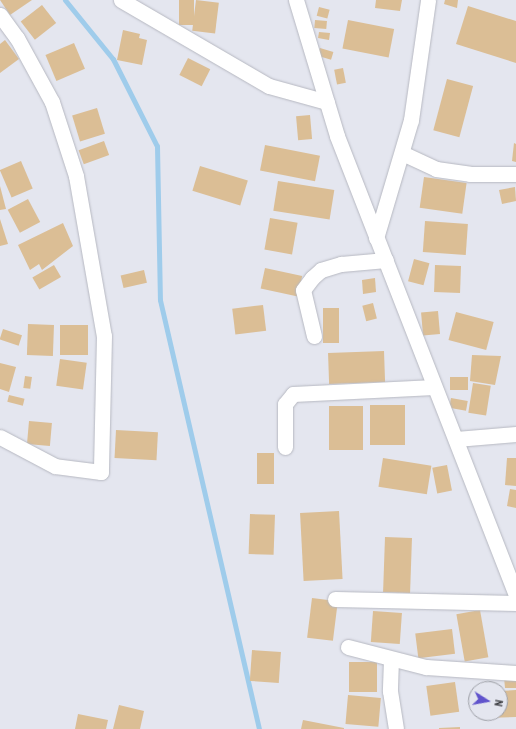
<!DOCTYPE html>
<style>
body{margin:0}
#map{position:relative;width:516px;height:729px;overflow:hidden;background:#e4e6ef;font-family:"Archivo Narrow",sans-serif}
div>[style]{position:absolute}
[style*='--x']{left:calc(var(--x)*1px);top:calc(var(--y)*1px);width:calc(var(--w)*1px);rotate:calc(var(--a)*1deg)}
.stream>*{height:5px;margin:-2.5px;padding:0 2.5px;transform-origin:2.5px;border-radius:2.5px;background:#9fcceb}
.building>*{inset:0;background:#dbbe95;transform-origin:0 0}
.roads{filter:drop-shadow(0 0 1px #b6b8c1) drop-shadow(0 0 1px #b6b8c1)}
.minor>*{height:15px;margin:-7.5px;padding:0 7.5px;transform-origin:7.5px;border-radius:7.5px;background:#fff}
span{translate:-50% -50%;white-space:nowrap;text-align:center;line-height:1.15;-webkit-text-stroke:4px #e4e6ef;paint-order:stroke}
.north{position:absolute;left:468px;top:681px;width:40px;height:40px;box-sizing:border-box;background:#e4e6ef;border:1px solid #9ea0a7;border-radius:50%;rotate:101deg;font-size:11px;font-weight:700;line-height:16px;text-align:center;color:#36373b}
.north::after{content:'';display:block;margin:auto;width:14px;height:18px;background:#6154cc;clip-path:polygon(50% 0,100% 100%,50% 72%,0 100%)}
</style>
<div id="map">
<div class="stream">
<i style="--x:65;--y:0;--w:76;--a:50.9"></i>
<i style="--x:113;--y:59;--w:97;--a:63.2"></i>
<i style="--x:157;--y:146;--w:154;--a:88.9"></i>
<i style="--x:160;--y:300;--w:440;--a:77"></i>
</div>
<div class="building">
<i style="clip-path:polygon(0 0,32px 0,10px 15px)"></i>
<i style="left:179px;top:0;width:15px;height:25px"></i>
<i style="left:196px;top:0;width:23px;height:31px;rotate:7deg"></i>
<i style="clip-path:polygon(376px 0,402px 0,400px 11px,375px 8px)"></i>
<i style="clip-path:polygon(445px 0,458px 0,457px 8px,444px 4px)"></i>
<i style="left:42px;top:5px;width:23px;height:27px;rotate:52deg"></i>
<i style="clip-path:polygon(468px 6px,516px 21px,516px 63px,456px 44px)"></i>
<i style="left:319px;top:7px;width:11px;height:9px;rotate:15deg"></i>
<i style="left:315px;top:20px;width:12px;height:8px;rotate:5deg"></i>
<i style="left:348px;top:20px;width:47px;height:29px;rotate:11deg"></i>
<i style="clip-path:polygon(123px 30px,140px 34px,139px 38px,147px 40px,142px 65px,117px 60px)"></i>
<i style="clip-path:polygon(319px 32px,330px 33px,329px 40px,318px 38px)"></i>
<i style="clip-path:polygon(5px 40px,19px 59px,0 73px,0 44px)"></i>
<i style="left:74px;top:43px;width:28px;height:31px;rotate:67deg"></i>
<i style="left:320px;top:48px;width:14px;height:8px;rotate:17deg"></i>
<i style="left:188px;top:58px;width:25px;height:19px;rotate:27deg"></i>
<i style="left:343px;top:68px;width:15px;height:9px;rotate:79deg"></i>
<i style="left:447px;top:79px;width:27px;height:53px;rotate:15deg"></i>
<i style="left:97px;top:108px;width:27px;height:26px;rotate:73deg"></i>
<i style="left:310px;top:115px;width:24px;height:14px;rotate:85deg"></i>
<i style="left:104px;top:141px;width:15px;height:27px;rotate:70deg"></i>
<i style="clip-path:polygon(514px 143px,516px 144px,516px 162px,512px 161px)"></i>
<i style="left:265px;top:145px;width:56px;height:26px;rotate:11deg"></i>
<i style="left:21px;top:161px;width:30px;height:23px;rotate:67deg"></i>
<i style="left:200px;top:166px;width:50px;height:26px;rotate:17deg"></i>
<i style="left:424px;top:177px;width:43px;height:31px;rotate:8deg"></i>
<i style="left:278px;top:181px;width:57px;height:30px;rotate:9deg"></i>
<i style="clip-path:polygon(0 186px,6px 209px,0 210px)"></i>
<i style="clip-path:polygon(515px 187px,516px 201px,502px 204px,499px 190px)"></i>
<i style="left:28px;top:199px;width:26px;height:23px;rotate:62deg"></i>
<i style="left:270px;top:218px;width:28px;height:32px;rotate:10deg"></i>
<i style="clip-path:polygon(0 219px,8px 244px,0 246px)"></i>
<i style="left:425px;top:221px;width:43px;height:31px;rotate:4deg"></i>
<i style="clip-path:polygon(63px 223px,73px 246px,42px 270px,39px 264px,30px 270px,18px 245px)"></i>
<i style="left:414px;top:259px;width:16px;height:23px;rotate:15deg"></i>
<i style="left:54px;top:265px;width:14px;height:25px;rotate:60deg"></i>
<i style="left:435px;top:265px;width:26px;height:27px;rotate:2deg"></i>
<i style="left:265px;top:268px;width:38px;height:21px;rotate:12deg"></i>
<i style="left:144px;top:270px;width:13px;height:24px;rotate:77deg"></i>
<i style="clip-path:polygon(375px 278px,376px 292px,363px 294px,362px 280px)"></i>
<i style="left:373px;top:303px;width:16px;height:11px;rotate:76deg"></i>
<i style="left:263px;top:305px;width:26px;height:31px;rotate:83deg"></i>
<i style="left:323px;top:308px;width:16px;height:35px"></i>
<i style="left:438px;top:311px;width:23px;height:17px;rotate:85deg"></i>
<i style="left:456px;top:312px;width:39px;height:29px;rotate:15deg"></i>
<i style="left:28px;top:324px;width:26px;height:31px;rotate:2deg"></i>
<i style="left:60px;top:325px;width:28px;height:30px"></i>
<i style="left:3px;top:329px;width:20px;height:11px;rotate:18deg"></i>
<i style="left:384px;top:351px;width:31px;height:56px;rotate:88deg"></i>
<i style="clip-path:polygon(472px 355px,501px 356px,495px 385px,470px 381px)"></i>
<i style="left:60px;top:359px;width:27px;height:27px;rotate:8deg"></i>
<i style="clip-path:polygon(0 363px,16px 367px,9px 392px,0 389px)"></i>
<i style="left:25px;top:376px;width:7px;height:12px;rotate:8deg"></i>
<i style="left:450px;top:377px;width:18px;height:13px"></i>
<i style="left:473px;top:383px;width:18px;height:30px;rotate:9deg"></i>
<i style="left:9px;top:395px;width:16px;height:7px;rotate:14deg"></i>
<i style="left:451px;top:398px;width:17px;height:10px;rotate:10deg"></i>
<i style="left:370px;top:405px;width:35px;height:40px"></i>
<i style="left:329px;top:406px;width:34px;height:44px"></i>
<i style="left:29px;top:421px;width:23px;height:23px;rotate:5deg"></i>
<i style="left:116px;top:430px;width:42px;height:28px;rotate:3deg"></i>
<i style="left:274px;top:453px;width:31px;height:17px;rotate:90deg"></i>
<i style="left:383px;top:458px;width:49px;height:29px;rotate:9deg"></i>
<i style="clip-path:polygon(507px 458px,516px 458px,516px 486px,505px 485px)"></i>
<i style="left:447px;top:465px;width:26px;height:15px;rotate:79deg"></i>
<i style="clip-path:polygon(510px 489px,516px 490px,516px 508px,507px 506px)"></i>
<i style="left:339px;top:511px;width:68px;height:39px;rotate:87deg"></i>
<i style="left:250px;top:514px;width:25px;height:40px;rotate:2deg"></i>
<i style="left:385px;top:537px;width:27px;height:55px;rotate:2deg"></i>
<i style="left:312px;top:598px;width:26px;height:40px;rotate:7deg"></i>
<i style="left:480px;top:610px;width:48px;height:24px;rotate:80deg"></i>
<i style="left:373px;top:611px;width:29px;height:31px;rotate:4deg"></i>
<i style="left:452px;top:629px;width:25px;height:37px;rotate:83deg"></i>
<i style="left:252px;top:650px;width:29px;height:31px;rotate:4deg"></i>
<i style="left:349px;top:662px;width:28px;height:30px"></i>
<i style="clip-path:polygon(516px 676px,516px 688px,505px 688px,504px 677px)"></i>
<i style="left:455px;top:682px;width:30px;height:29px;rotate:82deg"></i>
<i style="clip-path:polygon(516px 690px,516px 717px,485px 718px,484px 713px,500px 713px,500px 691px)"></i>
<i style="left:348px;top:695px;width:33px;height:29px;rotate:5deg"></i>
<i style="clip-path:polygon(119px 705px,144px 711px,140px 729px,113px 729px)"></i>
<i style="clip-path:polygon(78px 714px,108px 720px,106px 729px,75px 729px)"></i>
<i style="clip-path:polygon(303px 720px,344px 728px,344px 729px,301px 729px)"></i>
<i style="clip-path:polygon(460px 727px,460px 729px,439px 729px,439px 728px)"></i>
</div>
<div class="roads">
<div class="minor">
<i style="--x:121;--y:0;--w:171;--a:30.2"></i>
<i style="--x:269;--y:86;--w:60;--a:15.4"></i>
<i style="--x:296;--y:0;--w:142;--a:73.2"></i>
<i style="--x:337;--y:136;--w:493;--a:68.7"></i>
<i style="--x:0;--y:15;--w:29;--a:54"></i>
<i style="--x:17;--y:38;--w:73;--a:61.3"></i>
<i style="--x:52;--y:102;--w:78;--a:72"></i>
<i style="--x:76;--y:176;--w:162;--a:80.1"></i>
<i style="--x:104;--y:336;--w:136;--a:91.3"></i>
<i style="--x:101;--y:472;--w:46;--a:-172.6"></i>
<i style="--x:55;--y:466;--w:62;--a:-152.2"></i>
<i style="--x:402;--y:153;--w:38;--a:25"></i>
<i style="--x:436;--y:169;--w:34;--a:8"></i>
<i style="--x:470;--y:174;--w:46;--a:0"></i>
<i style="--x:376;--y:238;--w:123;--a:-73.5"></i>
<i style="--x:411;--y:120;--w:121;--a:-81.9"></i>
<i style="--x:314;--y:336;--w:47;--a:-103.4"></i>
<i style="--x:303;--y:290;--w:15;--a:-53"></i>
<i style="--x:312;--y:278;--w:12;--a:-42"></i>
<i style="--x:321;--y:270;--w:21;--a:-17"></i>
<i style="--x:341;--y:264;--w:45;--a:-5.1"></i>
<i style="--x:456;--y:439;--w:60;--a:-4.8"></i>
<i style="--x:285;--y:447;--w:43;--a:-90"></i>
<i style="--x:285;--y:404;--w:13;--a:-51"></i>
<i style="--x:293;--y:394;--w:141;--a:-2.8"></i>
<i style="--x:335;--y:599;--w:181;--a:1.3"></i>
<i style="--x:348;--y:647;--w:81;--a:14.4"></i>
<i style="--x:426;--y:667;--w:90;--a:3.8"></i>
<i style="--x:391;--y:659;--w:32;--a:92"></i>
<i style="--x:390;--y:691;--w:38;--a:81"></i>
</div>
</div>
<div class="north">N</div>
</div>
